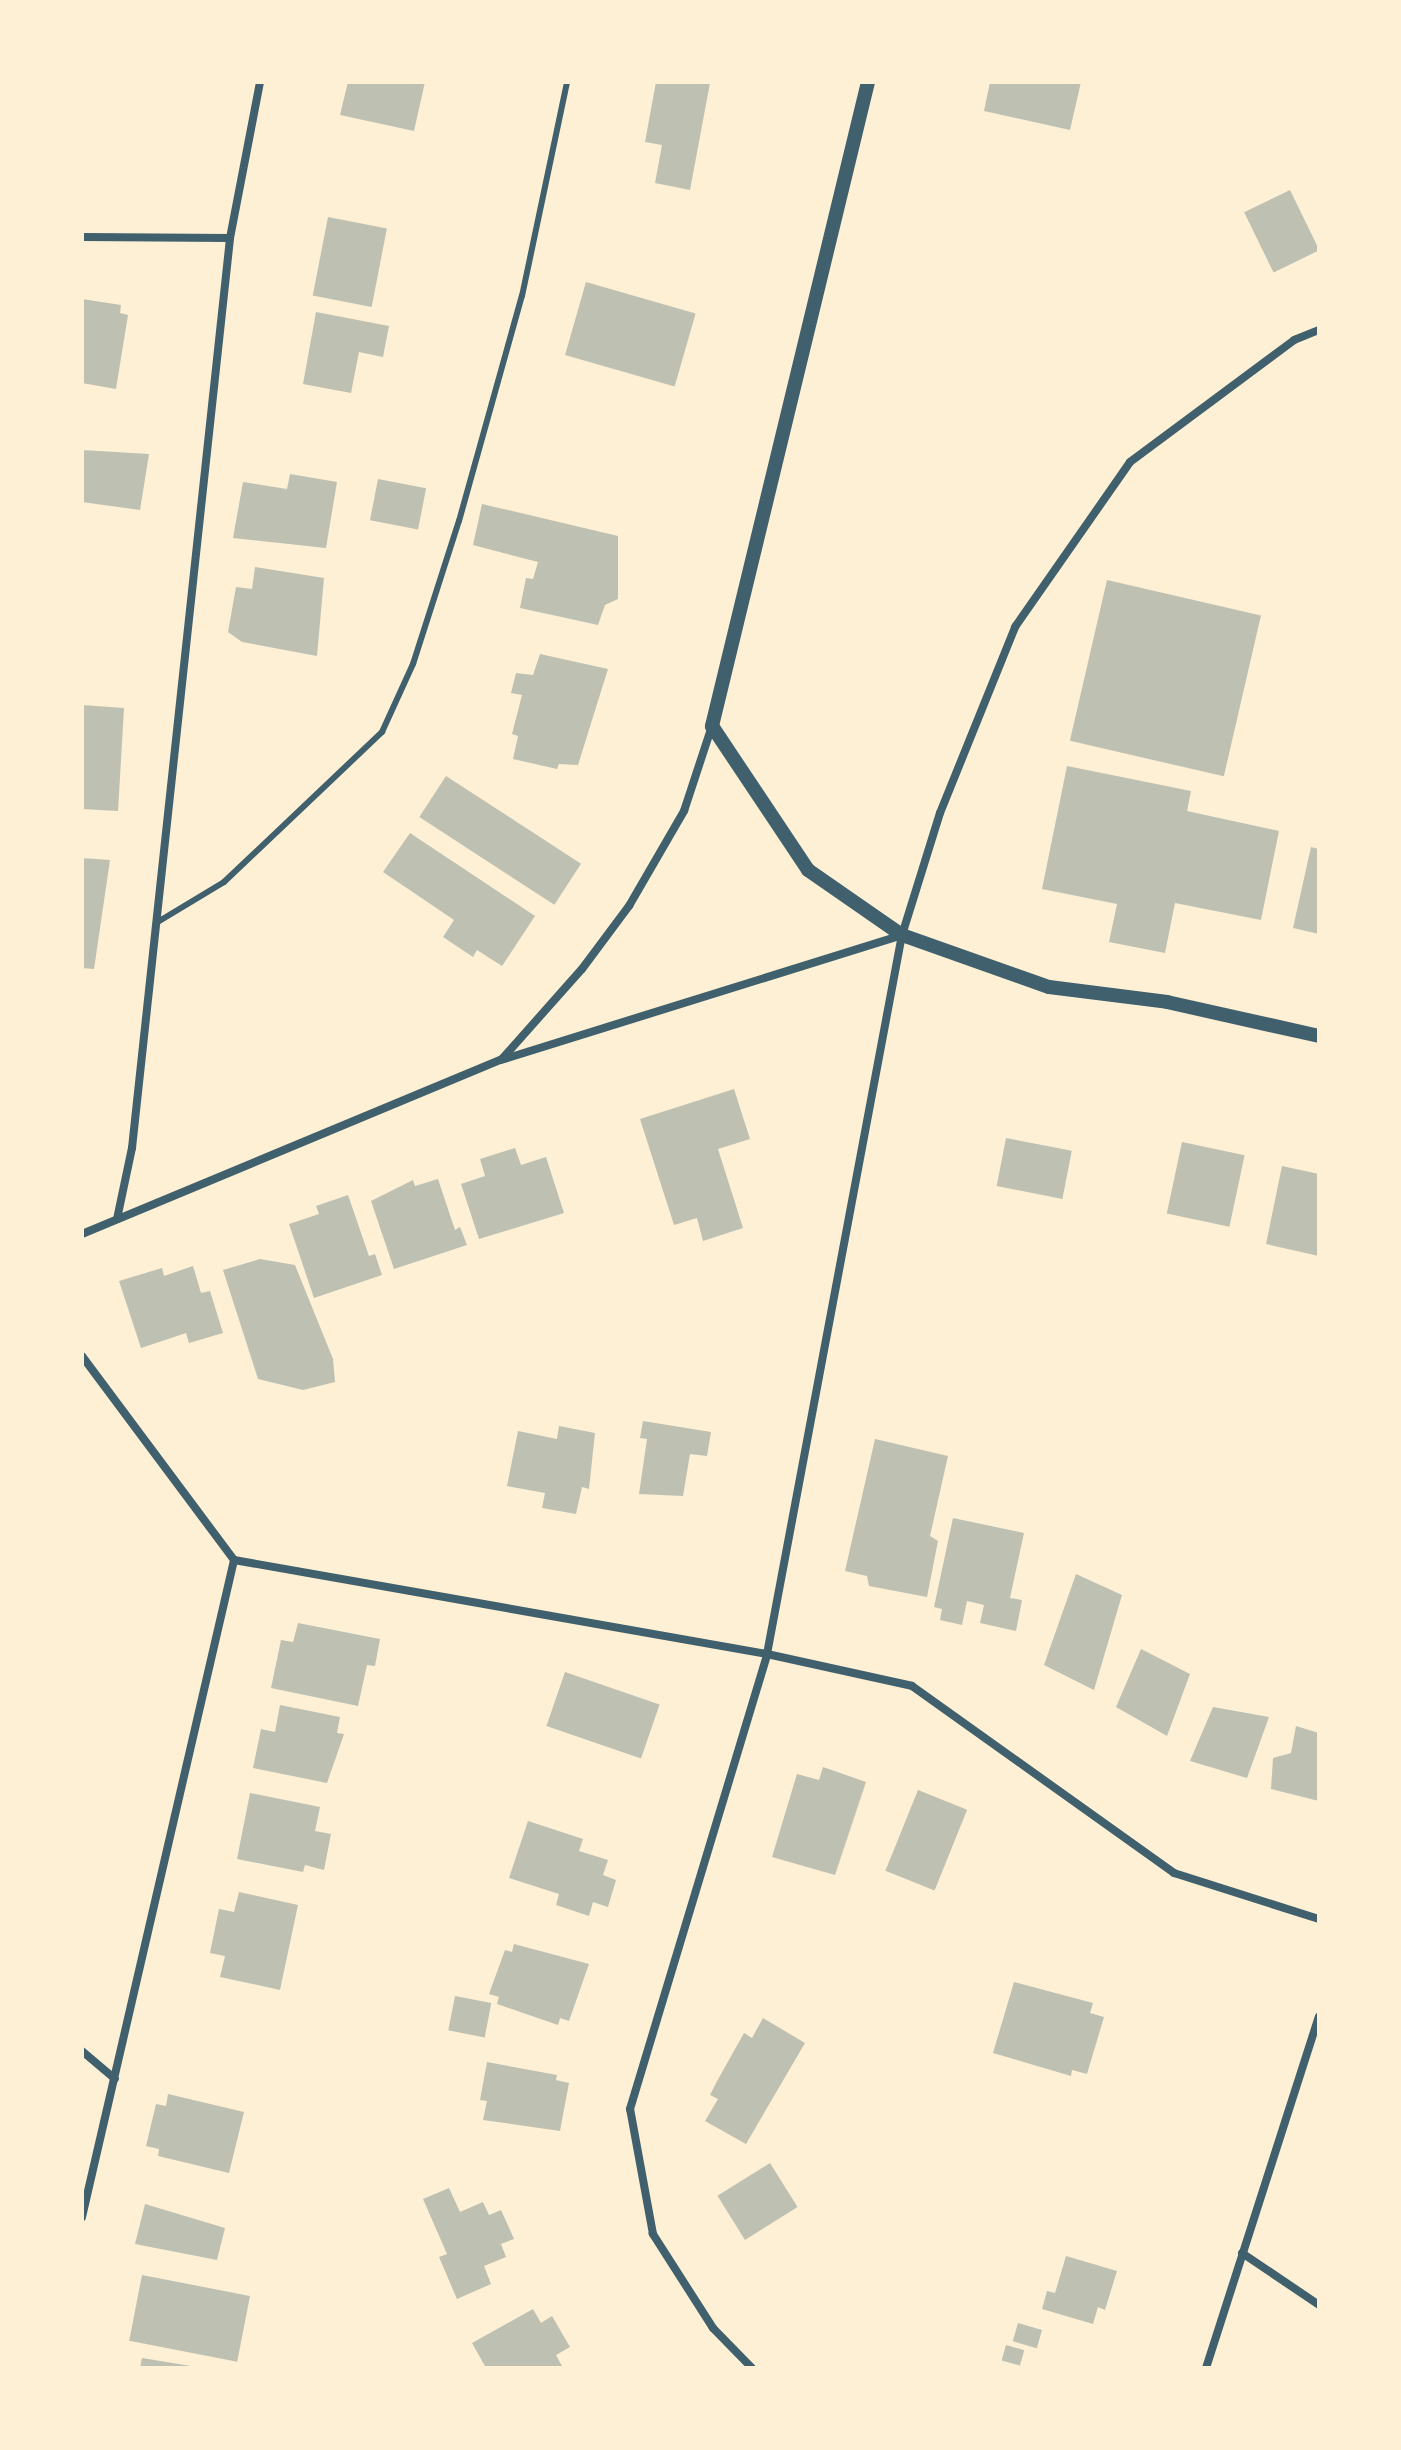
<!DOCTYPE html>
<style>
body{margin:0}
#map{position:relative;width:1401px;height:2450px;overflow:hidden;background:#fdf0d5;font-family:Figtree,sans-serif}
div>[style]{position:absolute}
[style*='--x']{left:calc(var(--x)*1px);top:calc(var(--y)*1px);width:calc(var(--w)*1px);rotate:calc(var(--a)*1deg)}
.building>*{inset:0;background:#bec0b2;transform-origin:0 0}
.service>*{height:6px;margin:-3px;padding:0 3px;transform-origin:3px;border-radius:3px;background:#3f606c}
.minor>*{height:8px;margin:-4px;padding:0 4px;transform-origin:4px;border-radius:4px;background:#3f606c}
.tertiary>*{height:14px;margin:-7px;padding:0 7px;transform-origin:7px;border-radius:7px;background:#3f606c}
span{translate:-50% -50%;white-space:nowrap;text-align:center;line-height:1.15;-webkit-text-stroke:6px #fdf0d5;paint-order:stroke}
.frame{position:absolute;inset:0;border:84px solid #fdf0d5;pointer-events:none}
</style>
<div id="map">
<div class="building">
<i style="clip-path:polygon(348px 82px,425px 82px,414px 131px,340px 115px)"></i>
<i style="clip-path:polygon(656px 82px,710px 83px,690px 190px,655px 183px,662px 145px,645px 142px)"></i>
<i style="clip-path:polygon(990px 82px,1081px 82px,1070px 130px,984px 111px)"></i>
<i style="left:1290px;top:190px;width:67px;height:51px;rotate:64deg"></i>
<i style="left:328px;top:217px;width:60px;height:80px;rotate:11deg"></i>
<i style="left:586px;top:282px;width:114px;height:76px;rotate:16deg"></i>
<i style="clip-path:polygon(82px 299px,121px 305px,120px 313px,128px 315px,116px 389px,82px 383px)"></i>
<i style="clip-path:polygon(316px 312px,389px 326px,383px 357px,359px 352px,351px 393px,303px 384px)"></i>
<i style="clip-path:polygon(82px 450px,149px 454px,140px 510px,82px 502px)"></i>
<i style="clip-path:polygon(290px 474px,337px 482px,326px 548px,233px 538px,243px 482px,287px 489px)"></i>
<i style="left:378px;top:479px;width:49px;height:42px;rotate:11deg"></i>
<i style="clip-path:polygon(482px 504px,618px 536px,618px 599px,605px 605px,598px 625px,520px 608px,526px 578px,533px 579px,538px 562px,473px 545px)"></i>
<i style="clip-path:polygon(255px 567px,324px 578px,317px 656px,242px 642px,228px 632px,236px 587px,252px 589px)"></i>
<i style="left:1107px;top:580px;width:158px;height:165px;rotate:13deg"></i>
<i style="clip-path:polygon(540px 654px,608px 669px,578px 765px,559px 764px,557px 769px,513px 759px,518px 736px,512px 734px,522px 695px,511px 693px,516px 673px,533px 675px)"></i>
<i style="clip-path:polygon(82px 705px,124px 708px,118px 811px,82px 809px)"></i>
<i style="clip-path:polygon(1067px 766px,1191px 791px,1187px 811px,1279px 831px,1261px 920px,1175px 903px,1165px 953px,1109px 942px,1117px 904px,1042px 889px)"></i>
<i style="left:446px;top:776px;width:161px;height:49px;rotate:33deg"></i>
<i style="clip-path:polygon(410px 833px,535px 916px,502px 966px,477px 950px,473px 957px,443px 937px,454px 920px,383px 872px)"></i>
<i style="clip-path:polygon(1311px 847px,1319px 849px,1319px 934px,1293px 928px)"></i>
<i style="clip-path:polygon(82px 858px,110px 860px,94px 969px,82px 968px)"></i>
<i style="clip-path:polygon(734px 1089px,750px 1139px,718px 1149px,743px 1228px,703px 1241px,697px 1218px,674px 1225px,640px 1119px)"></i>
<i style="left:1006px;top:1138px;width:67px;height:49px;rotate:11deg"></i>
<i style="left:1182px;top:1142px;width:64px;height:73px;rotate:12deg"></i>
<i style="clip-path:polygon(515px 1148px,521px 1165px,546px 1157px,564px 1213px,479px 1239px,461px 1184px,485px 1176px,480px 1159px)"></i>
<i style="clip-path:polygon(1282px 1166px,1319px 1174px,1319px 1256px,1266px 1244px)"></i>
<i style="clip-path:polygon(438px 1179px,455px 1230px,460px 1227px,467px 1245px,394px 1269px,371px 1201px,413px 1180px,415px 1186px)"></i>
<i style="clip-path:polygon(348px 1195px,369px 1256px,375px 1254px,382px 1275px,314px 1298px,289px 1224px,319px 1214px,316px 1206px)"></i>
<i style="clip-path:polygon(260px 1259px,295px 1265px,333px 1359px,335px 1382px,303px 1390px,258px 1379px,223px 1270px)"></i>
<i style="clip-path:polygon(193px 1266px,201px 1293px,210px 1291px,223px 1333px,189px 1343px,186px 1333px,141px 1348px,119px 1281px,162px 1268px,164px 1276px)"></i>
<i style="clip-path:polygon(643px 1421px,711px 1432px,707px 1456px,690px 1454px,683px 1496px,639px 1494px,647px 1439px,640px 1438px)"></i>
<i style="clip-path:polygon(559px 1426px,595px 1433px,589px 1489px,582px 1487px,576px 1514px,542px 1508px,545px 1493px,507px 1486px,518px 1431px,557px 1439px)"></i>
<i style="clip-path:polygon(875px 1439px,948px 1456px,930px 1536px,938px 1541px,927px 1597px,869px 1586px,867px 1576px,845px 1571px)"></i>
<i style="clip-path:polygon(953px 1518px,1024px 1533px,1010px 1598px,1022px 1600px,1016px 1631px,980px 1623px,984px 1605px,967px 1601px,962px 1625px,940px 1620px,942px 1609px,934px 1607px)"></i>
<i style="clip-path:polygon(1076px 1574px,1122px 1595px,1094px 1690px,1044px 1665px)"></i>
<i style="clip-path:polygon(298px 1623px,380px 1639px,375px 1666px,367px 1665px,358px 1706px,271px 1688px,281px 1640px,293px 1642px)"></i>
<i style="clip-path:polygon(1141px 1649px,1190px 1674px,1167px 1736px,1116px 1707px)"></i>
<i style="left:565px;top:1672px;width:100px;height:57px;rotate:19deg"></i>
<i style="clip-path:polygon(280px 1705px,340px 1717px,337px 1733px,344px 1734px,327px 1783px,253px 1768px,261px 1729px,275px 1732px)"></i>
<i style="clip-path:polygon(1213px 1707px,1269px 1717px,1247px 1778px,1190px 1761px)"></i>
<i style="clip-path:polygon(1296px 1726px,1319px 1733px,1319px 1801px,1271px 1789px,1273px 1758px,1291px 1753px)"></i>
<i style="clip-path:polygon(823px 1767px,866px 1782px,835px 1875px,772px 1857px,797px 1774px,819px 1780px)"></i>
<i style="left:918px;top:1790px;width:53px;height:87px;rotate:22deg"></i>
<i style="clip-path:polygon(250px 1793px,320px 1807px,315px 1831px,331px 1834px,324px 1870px,305px 1865px,303px 1872px,237px 1859px)"></i>
<i style="clip-path:polygon(528px 1821px,583px 1839px,579px 1851px,608px 1860px,603px 1875px,616px 1880px,608px 1907px,593px 1902px,589px 1916px,556px 1905px,559px 1894px,509px 1878px)"></i>
<i style="clip-path:polygon(239px 1892px,298px 1905px,280px 1990px,220px 1977px,225px 1956px,210px 1953px,219px 1909px,234px 1912px)"></i>
<i style="clip-path:polygon(514px 1944px,589px 1964px,569px 2021px,560px 2018px,558px 2025px,497px 2004px,499px 1997px,489px 1994px,505px 1950px,512px 1952px)"></i>
<i style="clip-path:polygon(1014px 1982px,1093px 2003px,1090px 2013px,1104px 2017px,1087px 2074px,1072px 2070px,1071px 2076px,993px 2053px)"></i>
<i style="left:455px;top:1996px;width:37px;height:35px;rotate:11deg"></i>
<i style="clip-path:polygon(763px 2018px,805px 2043px,746px 2144px,705px 2121px,718px 2099px,710px 2095px,716px 2083px,744px 2033px,752px 2038px)"></i>
<i style="clip-path:polygon(487px 2062px,557px 2075px,556px 2080px,569px 2083px,560px 2131px,483px 2120px,487px 2101px,480px 2100px)"></i>
<i style="clip-path:polygon(168px 2094px,244px 2112px,229px 2173px,158px 2156px,159px 2149px,146px 2146px,156px 2104px,166px 2106px)"></i>
<i style="left:770px;top:2163px;width:52px;height:62px;rotate:58deg"></i>
<i style="clip-path:polygon(449px 2188px,460px 2212px,483px 2202px,489px 2215px,501px 2210px,514px 2239px,501px 2244px,506px 2257px,484px 2266px,491px 2284px,457px 2299px,439px 2257px,447px 2254px,423px 2199px)"></i>
<i style="clip-path:polygon(145px 2204px,225px 2228px,217px 2260px,135px 2244px)"></i>
<i style="clip-path:polygon(1066px 2256px,1117px 2271px,1105px 2310px,1098px 2307px,1093px 2324px,1042px 2309px,1047px 2291px,1055px 2293px)"></i>
<i style="left:142px;top:2275px;width:110px;height:67px;rotate:11deg"></i>
<i style="clip-path:polygon(533px 2309px,541px 2323px,552px 2316px,570px 2347px,556px 2355px,563px 2368px,486px 2368px,472px 2343px)"></i>
<i style="left:1018px;top:2323px;width:25px;height:19px;rotate:16deg"></i>
<i style="left:1006px;top:2345px;width:19px;height:16px;rotate:16deg"></i>
<i style="clip-path:polygon(142px 2358px,191px 2366px,191px 2368px,140px 2368px)"></i>
</div>
<div class="service">
<i style="--x:156;--y:923;--w:79;--a:-31.1"></i>
<i style="--x:224;--y:882;--w:218;--a:-43.5"></i>
<i style="--x:382;--y:732;--w:75;--a:-65.5"></i>
<i style="--x:413;--y:664;--w:150;--a:-72.2"></i>
<i style="--x:459;--y:521;--w:234;--a:-74.4"></i>
<i style="--x:522;--y:296;--w:219;--a:-78.1"></i>
</div>
<div class="minor">
<i style="--x:82;--y:237;--w:148;--a:0.4"></i>
<i style="--x:502;--y:1059;--w:120;--a:-48.4"></i>
<i style="--x:582;--y:969;--w:79;--a:-53.3"></i>
<i style="--x:629;--y:906;--w:110;--a:-59.9"></i>
<i style="--x:684;--y:811;--w:89;--a:-71.8"></i>
<i style="--x:117;--y:1219;--w:73;--a:-78.1"></i>
<i style="--x:132;--y:1148;--w:915;--a:-83.85"></i>
<i style="--x:230;--y:238;--w:159;--a:-79.1"></i>
<i style="--x:82;--y:1234;--w:454;--a:-22.6"></i>
<i style="--x:501;--y:1060;--w:420;--a:-17.3"></i>
<i style="--x:82;--y:1356;--w:254;--a:53.3"></i>
<i style="--x:234;--y:1560;--w:541;--a:10"></i>
<i style="--x:767;--y:1654;--w:148;--a:12.4"></i>
<i style="--x:912;--y:1686;--w:322;--a:35.5"></i>
<i style="--x:1174;--y:1873;--w:152;--a:17.6"></i>
<i style="--x:82;--y:2051;--w:43;--a:40.3"></i>
<i style="--x:82;--y:2217;--w:674;--a:-76.97"></i>
<i style="--x:1242;--y:2253;--w:93;--a:34"></i>
<i style="--x:752;--y:2368;--w:56;--a:-134.3"></i>
<i style="--x:713;--y:2328;--w:112;--a:-122.6"></i>
<i style="--x:653;--y:2234;--w:127;--a:-100.4"></i>
<i style="--x:630;--y:2109;--w:475;--a:-73.2"></i>
<i style="--x:767;--y:1654;--w:732;--a:-79.37"></i>
<i style="--x:902;--y:935;--w:128;--a:-72.7"></i>
<i style="--x:940;--y:813;--w:201;--a:-68"></i>
<i style="--x:1015;--y:627;--w:201;--a:-55.1"></i>
<i style="--x:1130;--y:462;--w:204;--a:-36.6"></i>
<i style="--x:1294;--y:340;--w:27;--a:-22"></i>
<i style="--x:1206;--y:2368;--w:369;--a:-72.2"></i>
</div>
<div class="tertiary">
<i style="--x:868;--y:82;--w:663;--a:103.62"></i>
<i style="--x:712;--y:726;--w:173;--a:56.3"></i>
<i style="--x:808;--y:870;--w:114;--a:34.7"></i>
<i style="--x:902;--y:935;--w:156;--a:19.5"></i>
<i style="--x:1049;--y:987;--w:119;--a:7.2"></i>
<i style="--x:1167;--y:1002;--w:156;--a:12.6"></i>
</div>
<div class="frame"></div>
</div>
